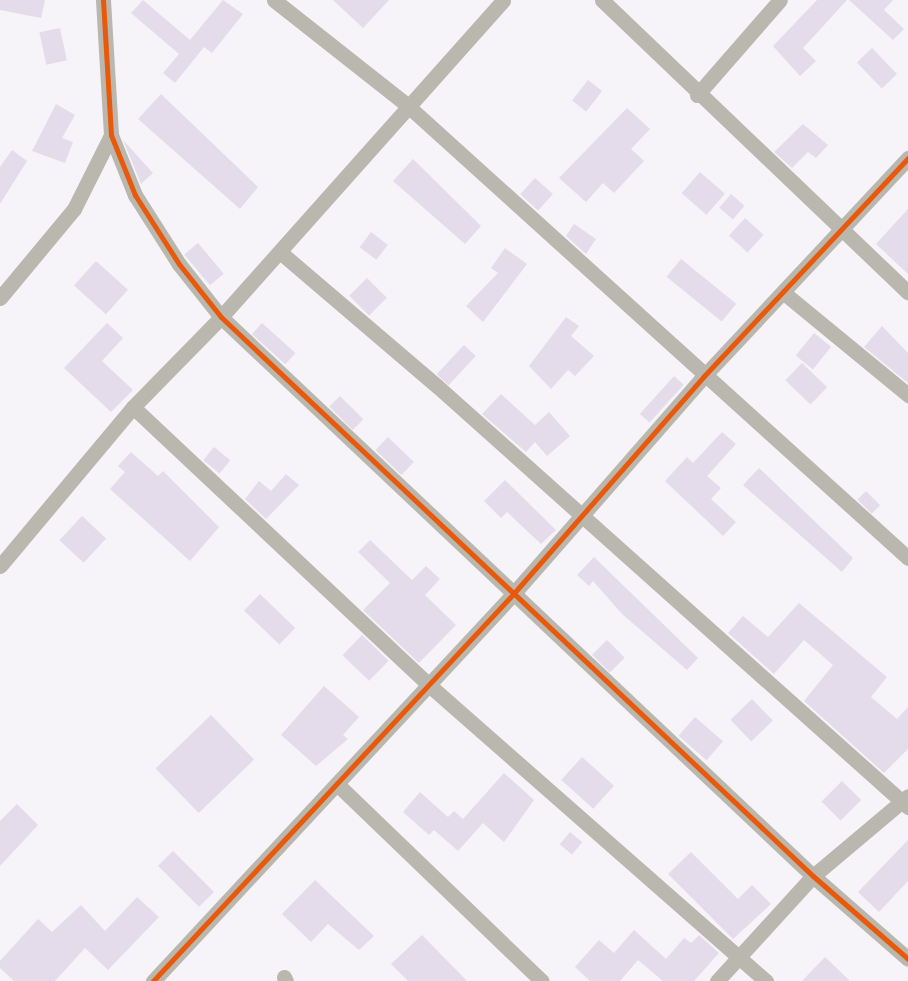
<!DOCTYPE html>
<style>
body{margin:0}
#map{position:relative;width:908px;height:981px;overflow:hidden;background:#f6f3f9;font-family:Arial,sans-serif}
div>[style]{position:absolute}
[style*='--x']{left:calc(var(--x)*1px);top:calc(var(--y)*1px);width:calc(var(--w)*1px);rotate:calc(var(--a)*1deg)}
.building>*{inset:0;background:#e4dcea;transform-origin:0 0}
.minor>*{height:15px;margin:-7.5px;padding:0 7.5px;transform-origin:7.5px;border-radius:7.5px;background:#bab7ae}
.cycleway>*{height:5px;margin:-2.5px;padding:0 2.5px;transform-origin:2.5px;border-radius:2.5px;background:#e8590c}
span{translate:-50% -50%;white-space:nowrap;text-align:center;line-height:1.15;-webkit-text-stroke:5px #fff;paint-order:stroke}
</style>
<div id="map">
<div class="building">
<i style="clip-path:polygon(0 0,45px 0,41px 18px,0 10px)"></i>
<i style="clip-path:polygon(143px 0,190px 40px,223px 0,243px 14px,212px 53px,204px 47px,175px 83px,163px 73px,179px 54px,131px 13px)"></i>
<i style="clip-path:polygon(333px 0,389px 0,363px 28px)"></i>
<i style="clip-path:polygon(817px 0,847px 0,803px 48px,816px 61px,800px 76px,773px 46px)"></i>
<i style="clip-path:polygon(849px 0,893px 0,884px 10px,904px 29px,893px 40px)"></i>
<i style="left:60px;top:28px;width:33px;height:21px;rotate:78deg"></i>
<i style="left:872px;top:48px;width:36px;height:21px;rotate:46deg"></i>
<i style="left:588px;top:80px;width:18px;height:26px;rotate:38deg"></i>
<i style="clip-path:polygon(161px 94px,258px 187px,240px 209px,138px 119px)"></i>
<i style="clip-path:polygon(56px 104px,75px 115px,62px 138px,73px 142px,65px 163px,32px 151px)"></i>
<i style="clip-path:polygon(627px 108px,650px 129px,631px 149px,644px 161px,614px 193px,603px 183px,586px 202px,559px 178px)"></i>
<i style="clip-path:polygon(803px 124px,828px 145px,816px 158px,808px 152px,792px 168px,774px 152px)"></i>
<i style="clip-path:polygon(123px 140px,153px 173px,141px 184px)"></i>
<i style="clip-path:polygon(12px 150px,27px 161px,0 204px,0 167px)"></i>
<i style="clip-path:polygon(413px 159px,481px 226px,465px 244px,393px 181px)"></i>
<i style="left:700px;top:172px;width:33px;height:28px;rotate:41deg"></i>
<i style="left:535px;top:178px;width:24px;height:22px;rotate:42deg"></i>
<i style="left:731px;top:194px;width:18px;height:18px;rotate:41deg"></i>
<i style="clip-path:polygon(908px 209px,908px 274px,876px 244px)"></i>
<i style="left:745px;top:218px;width:25px;height:24px;rotate:42deg"></i>
<i style="clip-path:polygon(574px 224px,596px 239px,586px 254px,566px 236px)"></i>
<i style="left:371px;top:232px;width:21px;height:19px;rotate:37deg"></i>
<i style="left:198px;top:243px;width:40px;height:18px;rotate:50deg"></i>
<i style="clip-path:polygon(505px 248px,527px 264px,483px 322px,466px 306px,498px 273px,491px 268px)"></i>
<i style="left:681px;top:259px;width:71px;height:23px;rotate:39deg"></i>
<i style="left:96px;top:261px;width:43px;height:33px;rotate:42deg"></i>
<i style="left:367px;top:278px;width:28px;height:25px;rotate:45deg"></i>
<i style="clip-path:polygon(566px 317px,579px 326px,571px 336px,594px 356px,575px 376px,568px 370px,551px 389px,529px 366px)"></i>
<i style="clip-path:polygon(107px 323px,123px 338px,102px 361px,133px 390px,111px 412px,64px 368px)"></i>
<i style="left:262px;top:323px;width:45px;height:15px;rotate:42deg"></i>
<i style="clip-path:polygon(882px 326px,908px 353px,908px 383px,864px 347px)"></i>
<i style="left:814px;top:333px;width:22px;height:29px;rotate:39deg"></i>
<i style="left:464px;top:345px;width:16px;height:40px;rotate:43deg"></i>
<i style="left:802px;top:363px;width:35px;height:24px;rotate:44deg"></i>
<i style="left:674px;top:376px;width:13px;height:51px;rotate:42deg"></i>
<i style="clip-path:polygon(501px 394px,535px 425px,549px 412px,570px 436px,547px 456px,535px 442px,526px 452px,482px 414px)"></i>
<i style="left:340px;top:396px;width:33px;height:15px;rotate:45deg"></i>
<i style="clip-path:polygon(722px 432px,736px 444px,707px 476px,721px 488px,711px 499px,736px 522px,723px 536px,665px 481px,687px 457px,693px 463px)"></i>
<i style="left:388px;top:437px;width:36px;height:18px;rotate:44deg"></i>
<i style="left:214px;top:447px;width:21px;height:17px;rotate:39deg"></i>
<i style="clip-path:polygon(131px 452px,158px 476px,163px 471px,219px 527px,190px 561px,110px 489px,125px 472px,118px 466px)"></i>
<i style="clip-path:polygon(759px 468px,853px 558px,842px 572px,743px 485px)"></i>
<i style="clip-path:polygon(286px 474px,299px 485px,266px 519px,245px 499px,259px 481px,271px 491px)"></i>
<i style="clip-path:polygon(505px 480px,556px 530px,541px 544px,507px 512px,501px 518px,484px 501px)"></i>
<i style="left:866px;top:491px;width:20px;height:12px;rotate:45deg"></i>
<i style="left:82px;top:516px;width:33px;height:33px;rotate:43deg"></i>
<i style="clip-path:polygon(370px 540px,412px 580px,426px 566px,440px 579px,425px 595px,456px 625px,419px 663px,363px 610px,390px 583px,358px 552px)"></i>
<i style="clip-path:polygon(594px 557px,698px 658px,687px 670px,622px 614px,593px 581px,589px 586px,577px 575px)"></i>
<i style="left:260px;top:594px;width:49px;height:23px;rotate:44deg"></i>
<i style="clip-path:polygon(799px 603px,887px 677px,871px 697px,897px 719px,908px 707px,908px 749px,884px 773px,804px 701px,833px 665px,804px 640px,774px 674px,728px 633px,743px 616px,768px 637px)"></i>
<i style="left:362px;top:635px;width:37px;height:28px;rotate:44deg"></i>
<i style="left:607px;top:640px;width:25px;height:21px;rotate:45deg"></i>
<i style="clip-path:polygon(324px 686px,359px 717px,343px 735px,348px 739px,316px 766px,281px 735px)"></i>
<i style="left:752px;top:699px;width:30px;height:30px;rotate:46deg"></i>
<i style="left:211px;top:715px;width:62px;height:77px;rotate:46deg"></i>
<i style="left:695px;top:717px;width:37px;height:25px;rotate:41deg"></i>
<i style="left:582px;top:757px;width:43px;height:31px;rotate:42deg"></i>
<i style="clip-path:polygon(504px 773px,534px 800px,504px 842px,483px 823px,458px 851px,434px 830px,429px 835px,403px 812px,420px 792px,448px 817px,454px 811px,463px 819px)"></i>
<i style="left:842px;top:781px;width:27px;height:29px;rotate:45deg"></i>
<i style="clip-path:polygon(17px 804px,38px 825px,0 866px,0 821px)"></i>
<i style="left:570px;top:832px;width:16px;height:16px;rotate:40deg"></i>
<i style="clip-path:polygon(908px 840px,908px 881px,879px 912px,858px 892px)"></i>
<i style="left:173px;top:851px;width:58px;height:21px;rotate:45deg"></i>
<i style="clip-path:polygon(691px 852px,738px 899px,752px 885px,771px 904px,733px 939px,668px 874px)"></i>
<i style="clip-path:polygon(315px 880px,374px 936px,359px 950px,328px 924px,311px 942px,282px 914px)"></i>
<i style="clip-path:polygon(137px 897px,159px 917px,108px 970px,85px 948px,55px 981px,14px 981px,0 968px,0 961px,38px 919px,52px 932px,81px 905px,105px 931px)"></i>
<i style="clip-path:polygon(634px 930px,666px 959px,684px 938px,691px 943px,699px 935px,719px 953px,694px 981px,663px 981px,638px 960px,620px 981px,590px 981px,575px 967px,599px 940px,614px 953px)"></i>
<i style="clip-path:polygon(422px 935px,467px 981px,408px 981px,391px 964px)"></i>
<i style="clip-path:polygon(825px 957px,850px 981px,802px 981px)"></i>
</div>
<div class="minor">
<i style="--x:103;--y:0;--w:135;--a:86.6"></i>
<i style="--x:111;--y:135;--w:65;--a:68.2"></i>
<i style="--x:135;--y:195;--w:82;--a:57.5"></i>
<i style="--x:179;--y:264;--w:68;--a:51.6"></i>
<i style="--x:221;--y:317;--w:814;--a:43.36"></i>
<i style="--x:813;--y:876;--w:126;--a:41.1"></i>
<i style="--x:274;--y:0;--w:171;--a:38.3"></i>
<i style="--x:408;--y:106;--w:674;--a:42.11"></i>
<i style="--x:602;--y:0;--w:423;--a:43.7"></i>
<i style="--x:697;--y:95;--w:126;--a:-48.9"></i>
<i style="--x:280;--y:252;--w:206;--a:40.5"></i>
<i style="--x:437;--y:386;--w:632;--a:41.79"></i>
<i style="--x:784;--y:293;--w:161;--a:39.4"></i>
<i style="--x:0;--y:298;--w:116;--a:-50.3"></i>
<i style="--x:74;--y:209;--w:83;--a:-63.4"></i>
<i style="--x:133;--y:407;--w:406;--a:43.2"></i>
<i style="--x:429;--y:685;--w:449;--a:41.3"></i>
<i style="--x:0;--y:566;--w:207;--a:-50.1"></i>
<i style="--x:133;--y:407;--w:126;--a:-45.6"></i>
<i style="--x:221;--y:317;--w:424;--a:-48.3"></i>
<i style="--x:337;--y:784;--w:284;--a:43.9"></i>
<i style="--x:284;--y:977;--w:4;--a:63"></i>
<i style="--x:153;--y:981;--w:530;--a:-47.06"></i>
<i style="--x:514;--y:593;--w:288;--a:-48.8"></i>
<i style="--x:704;--y:376;--w:299;--a:-46.9"></i>
<i style="--x:717;--y:981;--w:142;--a:-47.6"></i>
<i style="--x:813;--y:876;--w:124;--a:-40.1"></i>
</div>
<div class="cycleway">
<i style="--x:103;--y:0;--w:135;--a:86.6"></i>
<i style="--x:111;--y:135;--w:65;--a:68.2"></i>
<i style="--x:135;--y:195;--w:82;--a:57.5"></i>
<i style="--x:179;--y:264;--w:68;--a:51.6"></i>
<i style="--x:221;--y:317;--w:814;--a:43.36"></i>
<i style="--x:813;--y:876;--w:126;--a:41.1"></i>
<i style="--x:153;--y:981;--w:530;--a:-47.06"></i>
<i style="--x:514;--y:593;--w:288;--a:-48.8"></i>
<i style="--x:704;--y:376;--w:299;--a:-46.9"></i>
</div>
</div>
